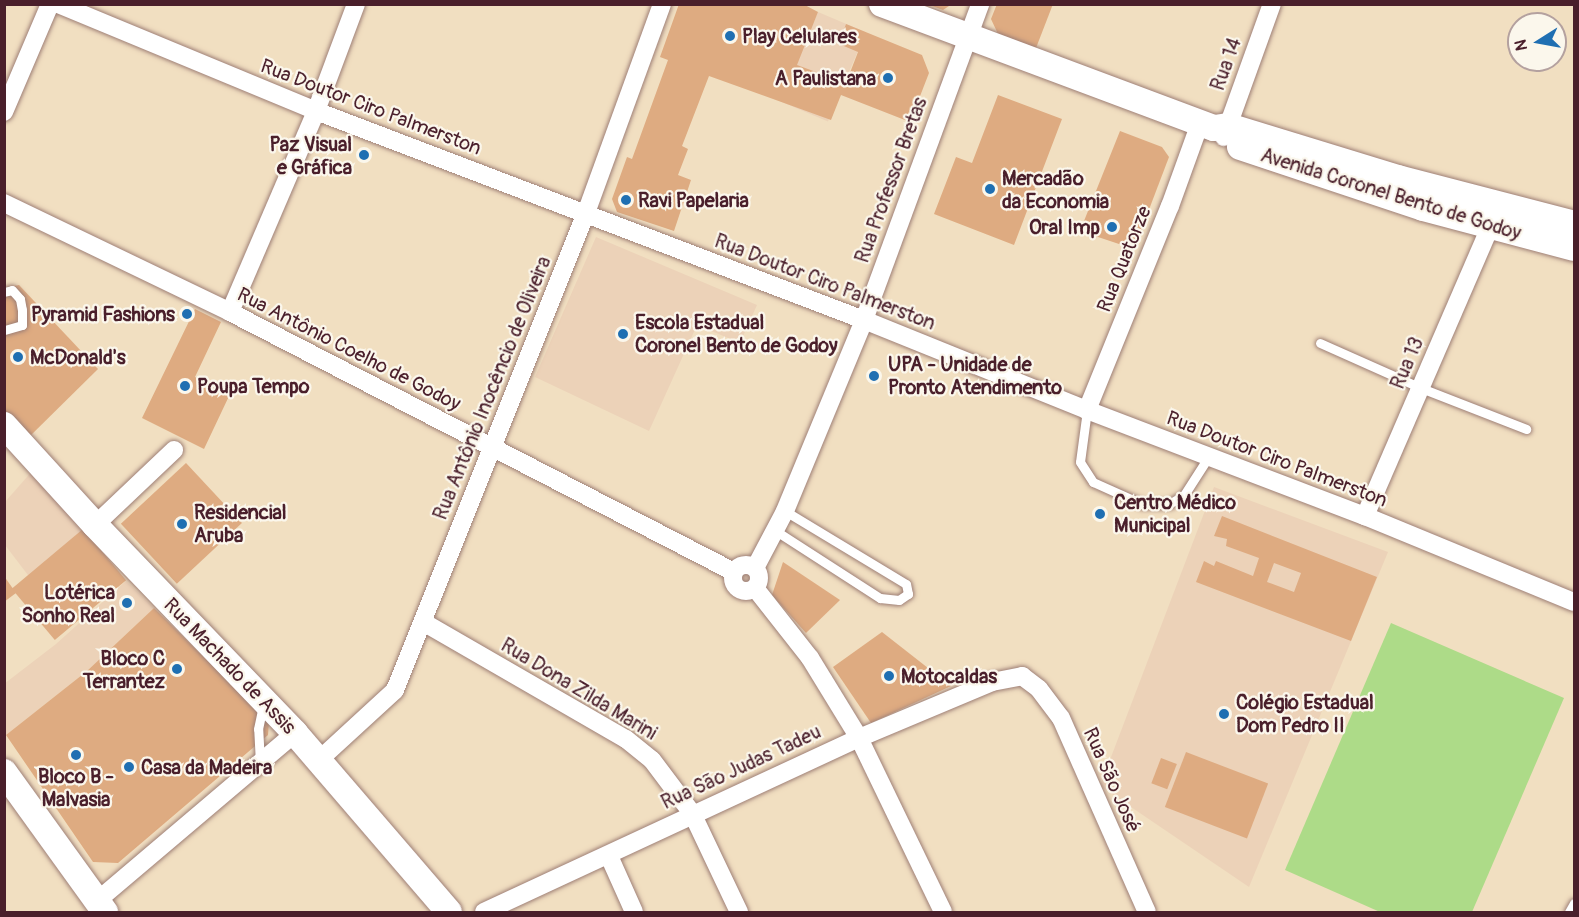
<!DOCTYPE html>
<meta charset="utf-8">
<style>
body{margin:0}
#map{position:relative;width:1579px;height:917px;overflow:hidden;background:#f1dfc1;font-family:Pangolin,sans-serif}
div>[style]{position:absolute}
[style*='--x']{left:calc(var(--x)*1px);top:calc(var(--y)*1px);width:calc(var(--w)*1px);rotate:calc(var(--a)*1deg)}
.built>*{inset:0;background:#ecd2b8;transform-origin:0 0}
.green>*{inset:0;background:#addb88}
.building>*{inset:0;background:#deab81;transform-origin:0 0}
.roads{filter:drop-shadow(0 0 2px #9e7f76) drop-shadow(0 0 2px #9e7f76)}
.lane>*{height:9px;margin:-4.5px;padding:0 4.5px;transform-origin:4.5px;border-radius:4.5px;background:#fff}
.street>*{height:18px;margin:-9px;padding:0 9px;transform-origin:9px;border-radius:9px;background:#fff}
.street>.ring{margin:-9px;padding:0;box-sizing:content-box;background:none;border:18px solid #fff;border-radius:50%}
.secondary>*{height:26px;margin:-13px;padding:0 13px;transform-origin:13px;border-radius:13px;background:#fff}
.dots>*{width:16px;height:16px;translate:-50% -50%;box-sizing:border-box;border:3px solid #fbf7ec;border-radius:50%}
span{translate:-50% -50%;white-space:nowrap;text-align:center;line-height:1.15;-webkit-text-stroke:4.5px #fbf7ec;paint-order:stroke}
.poi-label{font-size:20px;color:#4a1f2b;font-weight:700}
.left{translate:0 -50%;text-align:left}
.right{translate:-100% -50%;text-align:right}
.street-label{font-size:20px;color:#4a1f2b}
.frame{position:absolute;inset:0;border:6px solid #4a1f2b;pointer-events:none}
.north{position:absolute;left:1507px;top:12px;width:60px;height:60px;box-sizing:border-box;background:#fbf7ec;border:2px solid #b4a19f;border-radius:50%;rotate:259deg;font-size:16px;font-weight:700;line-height:24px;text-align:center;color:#4a1f2b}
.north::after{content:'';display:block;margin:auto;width:21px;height:27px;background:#1f6fb2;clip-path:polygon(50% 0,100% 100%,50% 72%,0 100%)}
</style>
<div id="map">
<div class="built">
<i style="left:818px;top:12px;width:52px;height:97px;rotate:23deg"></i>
<i style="clip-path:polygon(596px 237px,757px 305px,740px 343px,697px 325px,649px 431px,535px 377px)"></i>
<i style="clip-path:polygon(34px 469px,83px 529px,31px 579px,5px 545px,5px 502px)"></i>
<i style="clip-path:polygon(1214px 487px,1388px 552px,1249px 887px,1100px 786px)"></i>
<i style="clip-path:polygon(126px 581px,154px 608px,87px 671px,6px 735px,4px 684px,56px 644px)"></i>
</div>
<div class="green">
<i style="clip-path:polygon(1391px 623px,1564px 698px,1472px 912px,1380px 912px,1285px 870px)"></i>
</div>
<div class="building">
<i style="clip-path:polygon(679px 4px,803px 4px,818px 12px,797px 65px,846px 83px,858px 52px,839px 44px,846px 24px,922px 55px,929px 73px,910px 122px,841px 95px,831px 120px,709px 76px,682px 146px,688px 149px,678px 175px,691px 180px,674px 231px,617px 212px,612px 199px,627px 157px,632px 159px,668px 60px,660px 57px)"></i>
<i style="clip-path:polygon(927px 4px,952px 4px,943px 10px)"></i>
<i style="clip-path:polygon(997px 4px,1053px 4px,1036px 48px,998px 34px,991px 19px)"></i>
<i style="clip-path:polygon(998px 95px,1062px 119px,1014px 245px,934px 214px,956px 157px,972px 163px)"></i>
<i style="clip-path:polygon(1120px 131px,1162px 147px,1169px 157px,1134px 249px,1080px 231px)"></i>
<i style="clip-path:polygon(19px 285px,98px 369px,26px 440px,4px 416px,4px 288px)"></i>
<i style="clip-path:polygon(195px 309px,221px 322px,195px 377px,230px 394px,204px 449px,142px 418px)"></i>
<i style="left:186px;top:463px;width:82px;height:89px;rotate:47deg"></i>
<i style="clip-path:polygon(evenodd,1222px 516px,1377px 577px,1351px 641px,1196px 582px,1204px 561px,1214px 566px,1216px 561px,1253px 576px,1259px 558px,1226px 546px,1227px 539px,1214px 536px,1222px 516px,1274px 563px,1301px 573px,1294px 592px,1267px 582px,1274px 563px)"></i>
<i style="left:83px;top:529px;width:67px;height:93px;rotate:50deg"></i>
<i style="clip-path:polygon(783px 562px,840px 600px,806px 633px,772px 595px)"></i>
<i style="clip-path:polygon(4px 576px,16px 593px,4px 602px)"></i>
<i style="clip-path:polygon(154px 608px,269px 722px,268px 735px,118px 863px,93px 862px,6px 735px,87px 671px)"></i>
<i style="clip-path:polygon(882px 632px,951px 686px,871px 723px,833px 667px)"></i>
<i style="left:1186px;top:752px;width:88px;height:59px;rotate:21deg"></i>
<i style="left:1161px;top:758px;width:17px;height:27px;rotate:21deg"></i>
</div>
<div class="roads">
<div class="lane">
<i style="--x:4;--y:292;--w:8;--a:-14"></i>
<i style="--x:12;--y:290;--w:12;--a:48"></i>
<i style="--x:20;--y:299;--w:11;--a:80"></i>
<i style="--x:22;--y:310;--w:15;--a:90"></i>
<i style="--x:22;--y:325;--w:19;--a:164"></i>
<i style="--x:1320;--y:343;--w:111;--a:24"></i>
<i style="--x:1421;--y:388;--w:113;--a:21.3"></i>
<i style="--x:1087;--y:410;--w:52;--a:97.7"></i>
<i style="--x:1080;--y:462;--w:24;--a:57"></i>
<i style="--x:1093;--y:482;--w:54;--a:24.2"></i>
<i style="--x:1142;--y:504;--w:27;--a:0"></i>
<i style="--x:1169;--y:504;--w:17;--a:-31"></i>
<i style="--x:1184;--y:495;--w:46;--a:-57.3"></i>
<i style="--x:776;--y:531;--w:124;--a:32.8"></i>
<i style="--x:880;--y:598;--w:19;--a:6"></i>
<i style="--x:899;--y:600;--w:11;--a:-34"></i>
<i style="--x:908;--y:594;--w:10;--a:-101"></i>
<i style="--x:906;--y:584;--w:141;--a:-148.9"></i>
<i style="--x:260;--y:763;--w:34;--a:-93"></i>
<i style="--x:258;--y:729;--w:24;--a:-78"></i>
<i style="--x:1569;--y:912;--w:10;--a:-61"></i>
</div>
<div class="street">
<i style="--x:58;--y:4;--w:279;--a:22.5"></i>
<i style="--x:316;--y:111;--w:587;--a:20.88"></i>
<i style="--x:864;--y:320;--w:240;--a:22"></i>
<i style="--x:1087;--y:410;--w:298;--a:20.9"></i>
<i style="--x:1365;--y:516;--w:226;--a:22.4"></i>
<i style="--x:4;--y:112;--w:117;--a:-66.9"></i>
<i style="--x:1224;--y:137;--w:141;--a:-70.2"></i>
<i style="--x:4;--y:203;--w:251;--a:25.7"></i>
<i style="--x:230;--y:312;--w:567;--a:27.29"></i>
<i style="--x:230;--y:312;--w:219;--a:-66.8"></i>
<i style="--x:316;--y:111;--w:114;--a:-69.5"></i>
<i style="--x:1087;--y:410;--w:220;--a:-67.9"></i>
<i style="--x:1170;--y:206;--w:88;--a:-70.1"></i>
<i style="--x:1365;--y:516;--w:315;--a:-66.6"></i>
<i style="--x:95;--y:525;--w:109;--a:-43.5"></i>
<i class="ring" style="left:733px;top:565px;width:8px;height:8px"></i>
<i style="--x:755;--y:568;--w:64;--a:-62.2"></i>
<i style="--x:785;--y:511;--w:207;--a:-67.5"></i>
<i style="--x:864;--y:320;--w:337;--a:-69.8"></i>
<i style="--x:755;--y:588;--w:89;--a:51.8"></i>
<i style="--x:810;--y:658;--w:94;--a:58.5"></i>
<i style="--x:859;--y:738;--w:193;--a:64.2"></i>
<i style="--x:423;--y:622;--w:234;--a:30"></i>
<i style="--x:626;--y:739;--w:33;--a:39"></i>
<i style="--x:652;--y:760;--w:66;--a:53"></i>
<i style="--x:692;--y:813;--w:110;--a:64.6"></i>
<i style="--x:319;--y:760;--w:103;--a:-42.6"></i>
<i style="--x:395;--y:690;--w:514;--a:-68.18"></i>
<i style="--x:586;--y:213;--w:222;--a:-70"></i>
<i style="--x:609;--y:856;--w:61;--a:65.9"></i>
<i style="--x:97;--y:901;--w:260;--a:-40.3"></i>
<i style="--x:484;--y:912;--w:413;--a:-24.9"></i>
<i style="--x:859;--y:738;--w:144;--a:-22.8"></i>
<i style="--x:992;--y:682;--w:31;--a:-11"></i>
<i style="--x:1022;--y:676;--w:21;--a:37"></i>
<i style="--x:1039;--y:689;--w:36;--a:53"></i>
<i style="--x:1061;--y:718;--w:212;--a:66.1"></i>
</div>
<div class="secondary">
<i style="--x:882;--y:4;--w:354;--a:20.5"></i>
<i style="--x:1214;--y:128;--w:14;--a:-8"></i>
<i style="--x:1228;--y:126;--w:178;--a:17"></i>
<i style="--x:1398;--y:178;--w:182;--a:14.6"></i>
<i style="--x:1240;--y:147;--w:193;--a:18.4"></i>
<i style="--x:1423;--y:208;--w:156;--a:14.8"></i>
<i style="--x:4;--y:425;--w:135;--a:47.7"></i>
<i style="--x:95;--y:525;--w:289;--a:46.1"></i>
<i style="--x:295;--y:733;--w:236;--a:49.3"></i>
<i style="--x:4;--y:772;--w:173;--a:54.2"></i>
</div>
</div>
<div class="dots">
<i style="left:730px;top:36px;background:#1f6fb2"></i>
<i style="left:888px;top:78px;background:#1f6fb2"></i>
<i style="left:364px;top:155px;background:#1f6fb2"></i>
<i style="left:990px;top:189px;background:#1f6fb2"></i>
<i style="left:626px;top:200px;background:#1f6fb2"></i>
<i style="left:1112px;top:227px;background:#1f6fb2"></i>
<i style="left:187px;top:314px;background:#1f6fb2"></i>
<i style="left:623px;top:334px;background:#1f6fb2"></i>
<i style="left:18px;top:357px;background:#1f6fb2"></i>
<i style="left:874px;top:376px;background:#1f6fb2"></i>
<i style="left:185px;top:386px;background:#1f6fb2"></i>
<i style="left:1100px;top:514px;background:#1f6fb2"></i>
<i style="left:182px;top:524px;background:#1f6fb2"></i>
<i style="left:127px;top:603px;background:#1f6fb2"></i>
<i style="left:177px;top:669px;background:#1f6fb2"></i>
<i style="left:889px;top:676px;background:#1f6fb2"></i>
<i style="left:1224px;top:714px;background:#1f6fb2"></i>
<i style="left:76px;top:755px;background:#1f6fb2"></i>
<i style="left:129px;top:767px;background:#1f6fb2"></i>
</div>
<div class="poi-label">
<span class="left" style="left:742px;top:36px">Play Celulares</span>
<span class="right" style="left:876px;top:78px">A Paulistana</span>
<span class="right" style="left:352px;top:156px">Paz Visual<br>e Gráfica</span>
<span class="left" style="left:1002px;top:190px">Mercadão<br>da Economia</span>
<span class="left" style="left:638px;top:200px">Ravi Papelaria</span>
<span class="right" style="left:1100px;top:227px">Oral Imp</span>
<span class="right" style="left:175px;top:314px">Pyramid Fashions</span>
<span class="left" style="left:635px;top:334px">Escola Estadual<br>Coronel Bento de Godoy</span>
<span class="left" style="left:30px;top:357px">McDonald's</span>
<span class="left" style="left:888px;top:376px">UPA - Unidade de<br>Pronto Atendimento</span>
<span class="left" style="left:197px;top:386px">Poupa Tempo</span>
<span class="left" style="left:1114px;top:514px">Centro Médico<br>Municipal</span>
<span class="left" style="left:194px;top:524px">Residencial<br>Aruba</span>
<span class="right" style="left:115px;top:604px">Lotérica<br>Sonho Real</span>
<span class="right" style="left:165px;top:670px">Bloco C<br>Terrantez</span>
<span class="left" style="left:901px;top:676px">Motocaldas</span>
<span class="left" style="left:1236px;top:714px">Colégio Estadual<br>Dom Pedro II</span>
<span class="left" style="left:141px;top:767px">Casa da Madeira</span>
<span style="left:76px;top:788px">Bloco B -<br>Malvasia</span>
</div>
<div class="street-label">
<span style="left:1226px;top:64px;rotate:-70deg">Rua 14</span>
<span style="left:371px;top:107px;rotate:21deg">Rua Doutor Ciro Palmerston</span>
<span style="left:891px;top:180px;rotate:-70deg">Rua Professor Bretas</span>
<span style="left:1391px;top:194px;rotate:17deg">Avenida Coronel Bento de Godoy</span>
<span style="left:1124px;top:259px;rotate:-68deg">Rua Quatorze</span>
<span style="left:825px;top:282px;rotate:21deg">Rua Doutor Ciro Palmerston</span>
<span style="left:349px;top:349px;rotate:27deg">Rua Antônio Coelho de Godoy</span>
<span style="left:1407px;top:363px;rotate:-67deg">Rua 13</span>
<span style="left:492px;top:388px;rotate:-68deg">Rua Antônio Inocêncio de Oliveira</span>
<span style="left:1277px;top:459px;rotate:21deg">Rua Doutor Ciro Palmerston</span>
<span style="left:230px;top:666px;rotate:46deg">Rua Machado de Assis</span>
<span style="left:579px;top:689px;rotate:31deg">Rua Dona Zilda Marini</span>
<span style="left:741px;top:767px;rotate:-25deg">Rua São Judas Tadeu</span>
<span style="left:1112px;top:780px;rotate:66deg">Rua São José</span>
</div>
<div class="frame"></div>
<div class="north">N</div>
</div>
